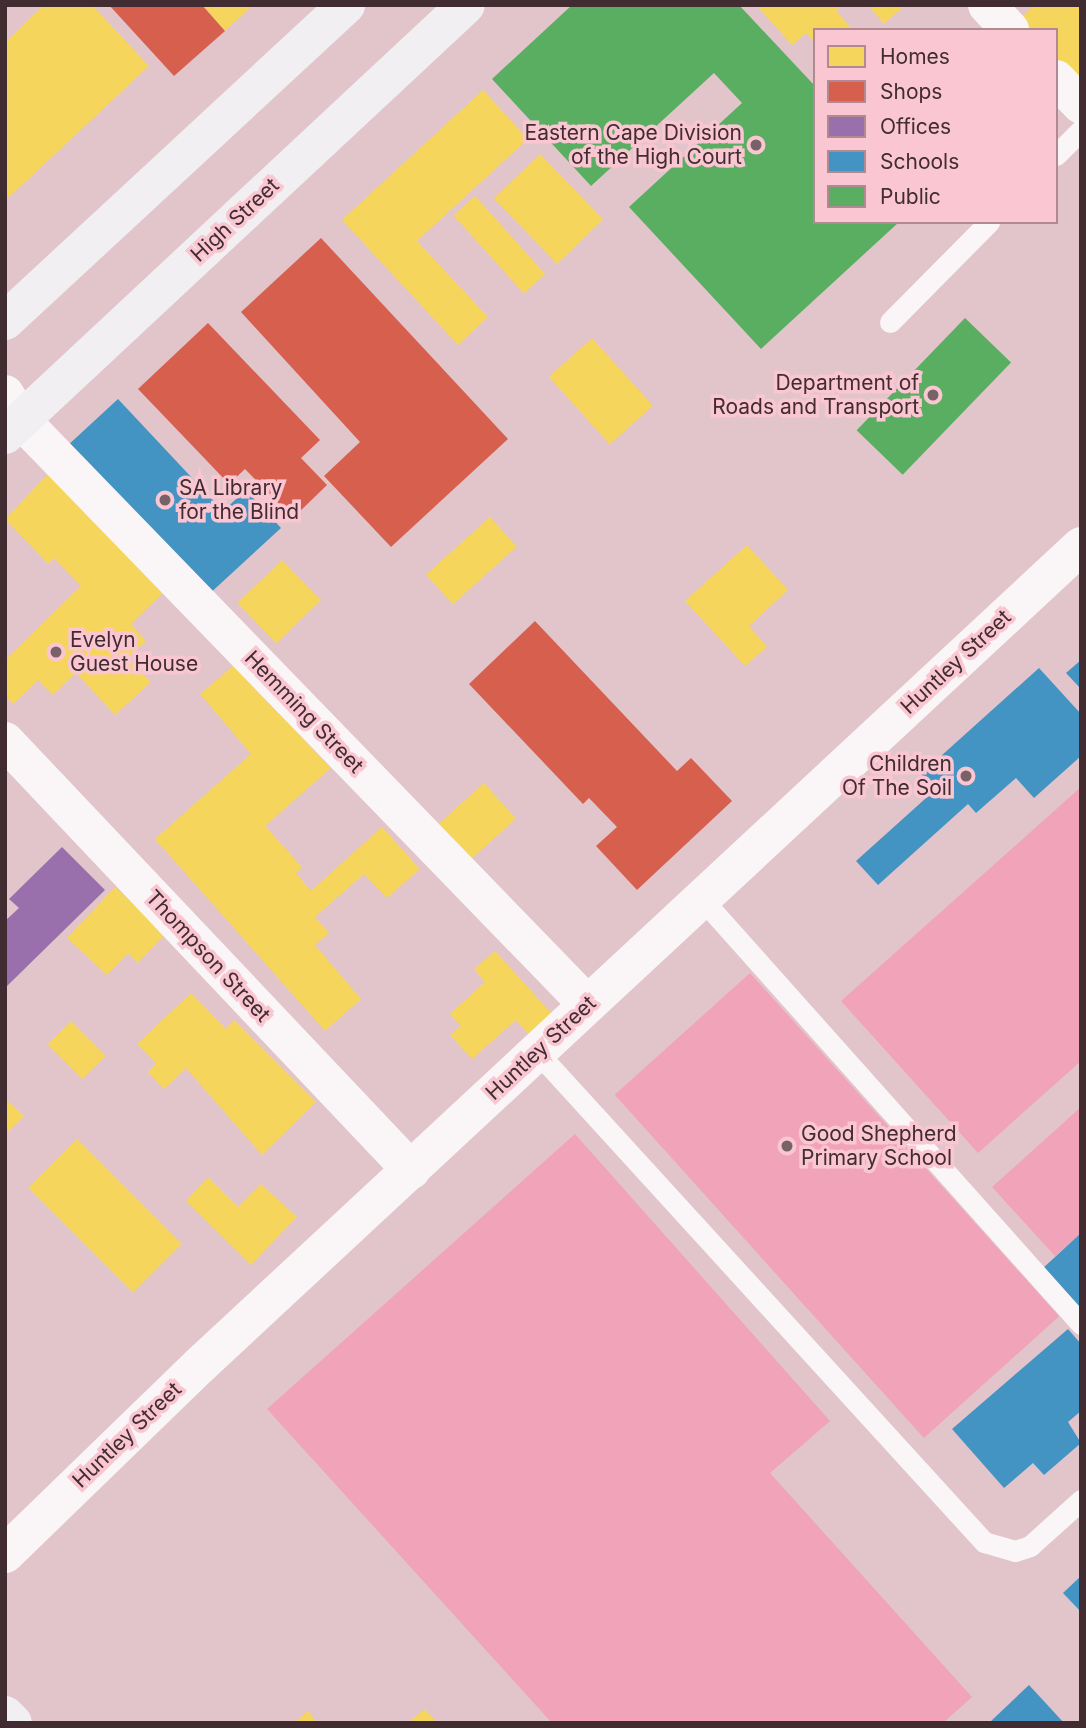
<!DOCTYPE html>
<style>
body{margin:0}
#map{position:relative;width:1086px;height:1728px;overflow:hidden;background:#e1c5cb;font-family:Inter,sans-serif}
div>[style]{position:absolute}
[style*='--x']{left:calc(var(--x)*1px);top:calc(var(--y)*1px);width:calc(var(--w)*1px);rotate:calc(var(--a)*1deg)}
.green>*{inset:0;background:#f1a3b9;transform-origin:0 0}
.homes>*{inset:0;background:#f6d55c;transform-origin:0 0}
.shops>*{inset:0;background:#d6604d}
.offices>*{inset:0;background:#9970ab}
.schools>*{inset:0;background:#4393c3}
.public>*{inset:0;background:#5aae61;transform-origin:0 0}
.lane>*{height:21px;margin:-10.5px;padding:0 10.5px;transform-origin:10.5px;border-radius:10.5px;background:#faf6f7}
.street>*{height:38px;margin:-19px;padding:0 19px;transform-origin:19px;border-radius:19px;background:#faf6f7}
.secondary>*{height:38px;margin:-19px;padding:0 19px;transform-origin:19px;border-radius:19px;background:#f1eff1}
.dots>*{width:19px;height:19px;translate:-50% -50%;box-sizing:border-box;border:4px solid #fac6d2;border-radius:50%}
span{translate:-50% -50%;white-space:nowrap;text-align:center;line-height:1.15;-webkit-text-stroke:7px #fac6d2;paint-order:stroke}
.poi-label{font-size:21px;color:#412d31}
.right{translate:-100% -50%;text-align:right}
.left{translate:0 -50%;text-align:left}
.street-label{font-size:21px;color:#412d31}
.frame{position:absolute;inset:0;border:7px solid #412d31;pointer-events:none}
.legend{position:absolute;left:813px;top:28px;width:245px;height:196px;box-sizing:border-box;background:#fac6d2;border:2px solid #b08992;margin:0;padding:9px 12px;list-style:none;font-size:21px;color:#412d31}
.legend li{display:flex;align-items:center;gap:14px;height:35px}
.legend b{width:35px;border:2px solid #b08992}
</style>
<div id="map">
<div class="green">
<i style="clip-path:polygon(1081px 787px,1081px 1061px,978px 1153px,841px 1001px)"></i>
<i style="left:750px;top:973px;width:462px;height:182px;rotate:48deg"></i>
<i style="clip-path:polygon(1081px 1107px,1081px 1233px,1055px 1256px,992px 1187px)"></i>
<i style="clip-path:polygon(575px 1134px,830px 1421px,770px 1473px,972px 1697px,943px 1723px,552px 1723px,267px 1409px)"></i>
</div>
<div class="homes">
<i style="clip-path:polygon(44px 5px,92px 5px,149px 66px,5px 201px,5px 43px)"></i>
<i style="clip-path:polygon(202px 5px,253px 5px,225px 31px)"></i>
<i style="clip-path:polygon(756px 5px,842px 5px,836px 11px,853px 30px,815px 30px,815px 43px,806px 33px,792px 45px)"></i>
<i style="clip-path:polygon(868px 5px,905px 5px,884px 24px)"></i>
<i style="clip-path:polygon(1034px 5px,1081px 5px,1081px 82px,1056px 57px,1056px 30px,1029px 30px,1019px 20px)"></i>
<i style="clip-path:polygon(483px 90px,528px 139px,417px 241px,488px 317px,458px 345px,342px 220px)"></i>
<i style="left:540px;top:154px;width:91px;height:64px;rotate:46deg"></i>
<i style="left:475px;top:196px;width:105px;height:29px;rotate:48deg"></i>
<i style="left:592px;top:338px;width:91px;height:58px;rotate:48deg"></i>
<i style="clip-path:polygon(52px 470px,166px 590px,131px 624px,146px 641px,128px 658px,151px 682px,115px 715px,76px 673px,53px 695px,38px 680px,13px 704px,5px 696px,5px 660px,81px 586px,54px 558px,48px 564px,5px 519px)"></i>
<i style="left:490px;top:517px;width:40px;height:86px;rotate:48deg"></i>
<i style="clip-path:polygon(747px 545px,788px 590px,749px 626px,767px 647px,745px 666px,685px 601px)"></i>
<i style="left:282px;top:560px;width:56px;height:62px;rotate:46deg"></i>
<i style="clip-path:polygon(233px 666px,331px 768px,265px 826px,302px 867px,296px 873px,311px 891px,382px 827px,420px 869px,387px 898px,364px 874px,315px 917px,329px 933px,315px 945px,361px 999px,325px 1031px,155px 839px,251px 754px,200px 694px)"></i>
<i style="left:484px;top:783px;width:48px;height:69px;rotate:48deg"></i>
<i style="clip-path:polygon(115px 887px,165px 934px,138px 963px,128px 953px,107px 975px,67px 938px)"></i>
<i style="clip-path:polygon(495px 951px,552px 1014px,529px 1035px,516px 1020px,472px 1059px,450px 1035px,461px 1026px,450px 1014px,485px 982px,474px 969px)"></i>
<i style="clip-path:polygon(191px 993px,226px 1029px,234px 1020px,316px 1102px,262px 1155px,186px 1068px,164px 1089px,148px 1072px,156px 1063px,137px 1044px)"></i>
<i style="left:71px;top:1021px;width:49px;height:33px;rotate:45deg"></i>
<i style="clip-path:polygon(5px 1098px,24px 1116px,5px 1135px)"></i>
<i style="left:77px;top:1139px;width:148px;height:69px;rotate:45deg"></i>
<i style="clip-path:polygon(208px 1177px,238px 1207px,261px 1184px,297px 1217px,251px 1265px,186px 1201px)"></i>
<i style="clip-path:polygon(425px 1709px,437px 1723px,408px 1723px)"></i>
<i style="clip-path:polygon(308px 1711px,317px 1723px,294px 1723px)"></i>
</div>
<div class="shops">
<i style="clip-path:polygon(109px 5px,202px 5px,225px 31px,174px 76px)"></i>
<i style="clip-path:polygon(321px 238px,508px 439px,391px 547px,324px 476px,360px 442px,241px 312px)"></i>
<i style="clip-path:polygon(208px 323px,320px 440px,301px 458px,327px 485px,293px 518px,245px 469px,229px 484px,138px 389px)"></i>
<i style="clip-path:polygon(535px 621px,677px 771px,691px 758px,732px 801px,637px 890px,596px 846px,617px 827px,589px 798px,583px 804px,469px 684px)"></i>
</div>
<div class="offices">
<i style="clip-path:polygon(62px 847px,105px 890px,5px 988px,5px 921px,19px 908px,9px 899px)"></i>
</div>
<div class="schools">
<i style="clip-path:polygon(118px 399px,223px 511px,246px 490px,281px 528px,206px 597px,66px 447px)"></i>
<i style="clip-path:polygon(1081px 660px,1081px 689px,1066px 673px)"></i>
<i style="clip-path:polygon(1039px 668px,1081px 714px,1081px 756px,1034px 798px,1016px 778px,976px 813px,968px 804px,878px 885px,856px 861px,935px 790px,921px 774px)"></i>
<i style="clip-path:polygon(1081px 1233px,1081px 1314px,1041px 1270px)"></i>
<i style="clip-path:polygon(1068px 1329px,1081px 1344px,1081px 1411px,1068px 1422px,1081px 1443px,1044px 1475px,1033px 1463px,1004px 1488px,952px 1429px)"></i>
<i style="clip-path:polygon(1081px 1576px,1081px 1612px,1063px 1593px)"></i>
<i style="clip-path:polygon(1029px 1685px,1064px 1723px,989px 1723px)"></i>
</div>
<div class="public">
<i style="clip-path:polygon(572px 5px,739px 5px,815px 86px,815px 222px,899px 222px,761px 349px,629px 207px,742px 103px,714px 73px,591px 186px,492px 79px)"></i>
<i style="left:965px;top:318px;width:64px;height:156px;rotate:44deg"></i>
</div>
<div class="lane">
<i style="--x:1056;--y:155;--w:35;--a:-45"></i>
<i style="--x:890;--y:322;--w:141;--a:-45.3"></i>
<i style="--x:701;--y:898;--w:571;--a:48.27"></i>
<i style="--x:536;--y:1051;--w:665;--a:47.62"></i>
<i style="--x:984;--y:1542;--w:32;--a:16"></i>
<i style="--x:1015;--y:1551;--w:16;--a:-18"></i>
<i style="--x:1030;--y:1546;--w:69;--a:-42"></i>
</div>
<div class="street">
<i style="--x:987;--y:5;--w:34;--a:47"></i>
<i style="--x:1056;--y:79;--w:36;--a:46"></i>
<i style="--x:5;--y:394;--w:31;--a:58"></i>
<i style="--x:21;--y:420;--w:813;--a:45.9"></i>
<i style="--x:5;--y:741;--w:591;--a:46.58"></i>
<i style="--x:5;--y:1554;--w:272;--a:-44.1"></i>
<i style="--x:200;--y:1365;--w:1203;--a:-42.91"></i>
</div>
<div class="secondary">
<i style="--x:5;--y:321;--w:465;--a:-42.8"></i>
<i style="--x:5;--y:435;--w:630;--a:-43.01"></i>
<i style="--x:5;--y:1715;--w:11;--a:45"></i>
</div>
<div class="dots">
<i style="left:756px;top:145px;background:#796267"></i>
<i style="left:933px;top:395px;background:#796267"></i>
<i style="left:165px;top:500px;background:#796267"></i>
<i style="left:56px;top:652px;background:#796267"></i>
<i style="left:966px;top:776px;background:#796267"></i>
<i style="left:787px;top:1146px;background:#796267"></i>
</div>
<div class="poi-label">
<span class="right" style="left:742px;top:145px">Eastern Cape Division<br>of the High Court</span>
<span class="right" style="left:919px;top:395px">Department of<br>Roads and Transport</span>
<span class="left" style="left:179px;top:500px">SA Library<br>for the Blind</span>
<span class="left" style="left:70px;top:652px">Evelyn<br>Guest House</span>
<span class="right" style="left:952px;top:776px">Children<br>Of The Soil</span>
<span class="left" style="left:801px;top:1146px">Good Shepherd<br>Primary School</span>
</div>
<div class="street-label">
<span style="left:235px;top:220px;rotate:-43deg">High Street</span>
<span style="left:956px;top:662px;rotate:-43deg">Huntley Street</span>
<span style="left:304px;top:712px;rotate:46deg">Hemming Street</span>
<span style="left:208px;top:956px;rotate:47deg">Thompson Street</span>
<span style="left:541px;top:1048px;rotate:-43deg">Huntley Street</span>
<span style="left:127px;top:1435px;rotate:-44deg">Huntley Street</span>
</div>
<div class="frame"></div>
<ul class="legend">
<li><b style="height:19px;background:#f6d55c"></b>Homes</li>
<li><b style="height:19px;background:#d6604d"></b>Shops</li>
<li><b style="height:19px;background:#9970ab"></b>Offices</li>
<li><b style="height:19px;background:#4393c3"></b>Schools</li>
<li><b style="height:19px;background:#5aae61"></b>Public</li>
</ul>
</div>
